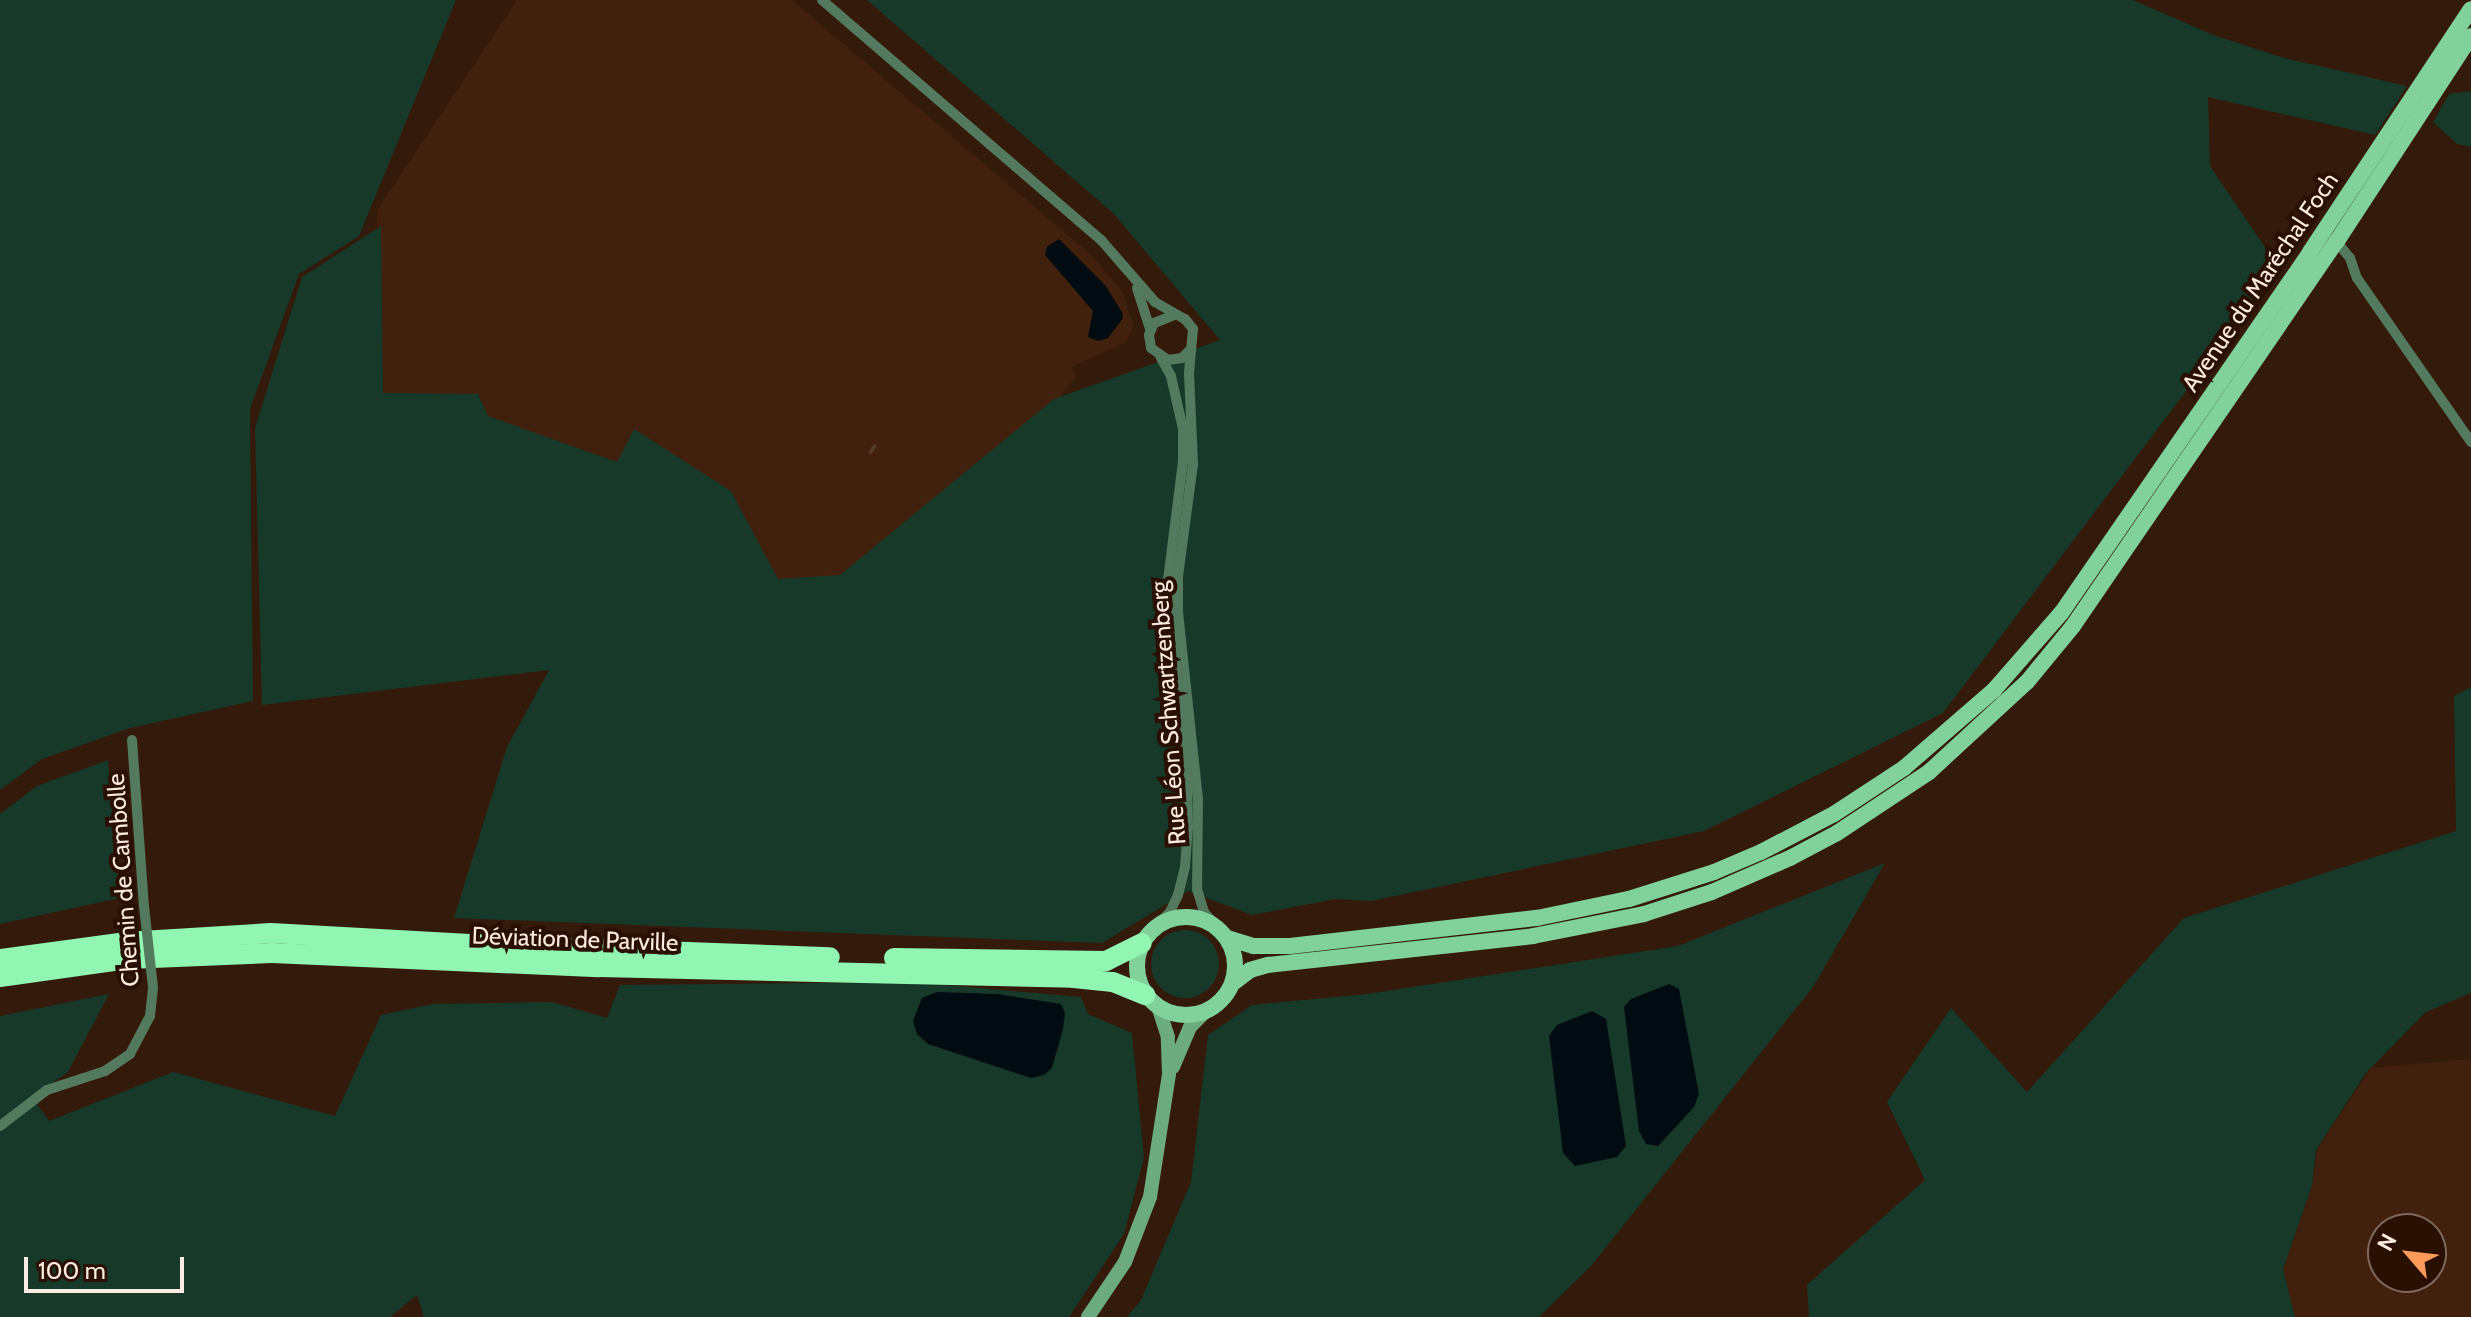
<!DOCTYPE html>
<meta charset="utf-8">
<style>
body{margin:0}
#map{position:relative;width:2471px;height:1317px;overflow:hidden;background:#341a0b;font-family:Cabin,sans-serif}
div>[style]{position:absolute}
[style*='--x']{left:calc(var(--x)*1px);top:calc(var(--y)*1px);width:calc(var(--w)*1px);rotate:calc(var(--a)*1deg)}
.built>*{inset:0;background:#41210d}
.green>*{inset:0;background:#173929}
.round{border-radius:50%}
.water>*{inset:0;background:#000c12}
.street-tunnel>*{height:10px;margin-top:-5px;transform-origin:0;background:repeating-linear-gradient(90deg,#523a2b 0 10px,transparent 0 15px)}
.street>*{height:10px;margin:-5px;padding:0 5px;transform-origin:5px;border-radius:5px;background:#53795e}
.secondary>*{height:14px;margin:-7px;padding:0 7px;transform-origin:7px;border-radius:7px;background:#6cab80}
.primary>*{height:16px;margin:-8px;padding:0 8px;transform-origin:8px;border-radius:8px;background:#80d29a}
.primary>.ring{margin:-8px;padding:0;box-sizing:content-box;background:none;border:16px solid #80d29a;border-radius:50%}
.highway>*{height:20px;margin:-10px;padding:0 10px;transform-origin:10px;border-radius:10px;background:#91f6b1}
.street-bridge>*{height:10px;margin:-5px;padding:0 5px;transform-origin:5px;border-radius:5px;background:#53795e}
span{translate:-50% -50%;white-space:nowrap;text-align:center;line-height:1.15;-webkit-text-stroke:8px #291003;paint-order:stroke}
.street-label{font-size:24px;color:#feece2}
.north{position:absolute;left:2367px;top:1213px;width:80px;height:80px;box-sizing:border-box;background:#291003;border:2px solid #7e685c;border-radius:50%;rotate:298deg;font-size:22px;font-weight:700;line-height:32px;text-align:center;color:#feece2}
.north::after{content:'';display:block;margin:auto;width:28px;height:36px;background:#ff9b5a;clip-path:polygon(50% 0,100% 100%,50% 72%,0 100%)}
.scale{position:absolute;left:24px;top:1257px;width:160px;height:36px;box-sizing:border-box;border:4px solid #feece2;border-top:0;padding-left:10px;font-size:24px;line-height:28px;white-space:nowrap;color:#feece2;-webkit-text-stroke:6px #291003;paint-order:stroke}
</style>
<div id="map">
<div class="built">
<i style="clip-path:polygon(517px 0,792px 0,1091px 255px,1122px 291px,1133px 325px,1131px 333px,1125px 343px,1071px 367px,1076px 377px,1044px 417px,840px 575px,388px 655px,377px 210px)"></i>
<i style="clip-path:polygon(evenodd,2471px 1059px,2471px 1317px,2295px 1317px,2283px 1269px,2312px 1187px,2317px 1149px,2371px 1068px,2471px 1059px,2383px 1229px,2431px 1229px,2431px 1277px,2383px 1277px,2383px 1229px)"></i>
</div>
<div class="green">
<i style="clip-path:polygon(0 0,456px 0,359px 236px,299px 274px,250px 409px,253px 701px,130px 728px,42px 759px,0 790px)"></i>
<i style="clip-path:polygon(867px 0,2133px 0,2213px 35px,2284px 58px,2407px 86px,2375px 135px,2208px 97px,2210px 166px,2279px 268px,1943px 713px,1704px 831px,1371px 901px,1335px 899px,1252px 915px,1188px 891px,1102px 943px,454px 918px,507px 747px,549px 670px,262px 705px,255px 428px,302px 277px,381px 226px,383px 393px,478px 394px,488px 416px,617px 462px,634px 429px,731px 491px,778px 579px,840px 575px,1054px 399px,1220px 340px,1114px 214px)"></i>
<i style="clip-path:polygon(2471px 91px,2471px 147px,2457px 144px,2433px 122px,2449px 94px)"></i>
<i style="clip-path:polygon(2471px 687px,2471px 993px,2426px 1012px,2366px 1073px,2316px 1150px,2312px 1186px,2283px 1269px,2295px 1317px,1809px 1317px,1807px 1285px,1925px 1180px,1887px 1102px,1951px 1008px,2027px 1092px,2184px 918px,2456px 831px,2454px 696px)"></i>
<i style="clip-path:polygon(108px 760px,120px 898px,0 924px,0 814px,37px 786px)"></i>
<i style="clip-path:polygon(1885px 863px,1813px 987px,1591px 1266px,1539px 1317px,1127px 1317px,1141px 1300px,1191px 1182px,1208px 1035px,1252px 1005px,1367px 994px,1678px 946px)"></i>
<i class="round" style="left:1151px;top:930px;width:68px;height:68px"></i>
<i style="clip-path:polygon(912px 982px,1081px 997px,1088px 1014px,1132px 1033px,1144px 1158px,1124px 1234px,1069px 1317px,424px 1317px,417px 1295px,390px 1317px,0 1317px,0 1016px,109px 994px,68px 1072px,32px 1097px,49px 1121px,173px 1072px,335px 1116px,381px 1015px,433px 1004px,552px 1002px,607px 1018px,620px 985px)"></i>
</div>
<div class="water">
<i style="clip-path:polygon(1059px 239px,1105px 285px,1122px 312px,1123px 318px,1108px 338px,1098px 341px,1088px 337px,1093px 311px,1045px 255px,1047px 247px)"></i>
<i style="clip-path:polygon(1669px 984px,1679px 989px,1699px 1094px,1694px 1107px,1658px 1146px,1646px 1144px,1639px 1131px,1624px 1007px,1631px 999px)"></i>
<i style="clip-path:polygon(937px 992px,997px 994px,1061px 1004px,1065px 1013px,1063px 1029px,1052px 1068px,1044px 1075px,1031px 1078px,928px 1044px,917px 1034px,913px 1021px,922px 998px)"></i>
<i style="clip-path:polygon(1592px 1011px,1606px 1019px,1626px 1146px,1617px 1157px,1575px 1166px,1563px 1153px,1549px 1036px,1557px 1025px)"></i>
</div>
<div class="street-tunnel">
<i style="--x:871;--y:448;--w:4;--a:34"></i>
</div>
<div class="street">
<i style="--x:822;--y:0;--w:369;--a:40.7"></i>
<i style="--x:1102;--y:241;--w:81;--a:49"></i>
<i style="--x:1155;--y:302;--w:34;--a:30"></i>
<i style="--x:1185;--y:319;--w:13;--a:51"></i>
<i style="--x:1193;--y:329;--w:44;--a:95.2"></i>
<i style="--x:1189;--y:373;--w:91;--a:87.5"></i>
<i style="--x:1193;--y:464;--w:114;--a:97.6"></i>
<i style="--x:1178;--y:577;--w:35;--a:90"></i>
<i style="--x:1178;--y:612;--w:188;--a:83.9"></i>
<i style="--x:1198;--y:799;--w:90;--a:90.6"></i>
<i style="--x:1197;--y:889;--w:24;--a:73"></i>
<i style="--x:1204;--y:912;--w:18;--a:49"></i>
<i style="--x:2335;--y:240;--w:23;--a:50"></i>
<i style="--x:2350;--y:258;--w:21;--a:71"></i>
<i style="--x:2357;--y:278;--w:200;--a:55.2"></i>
<i style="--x:1137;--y:288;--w:43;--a:72.4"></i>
<i style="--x:1174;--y:315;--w:22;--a:158"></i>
<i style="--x:1154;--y:323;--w:13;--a:113"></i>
<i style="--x:1149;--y:335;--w:13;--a:81"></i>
<i style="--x:1151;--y:348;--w:21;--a:35"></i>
<i style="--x:1168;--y:360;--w:14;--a:-8"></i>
<i style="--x:1182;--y:358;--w:13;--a:-45"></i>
<i style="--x:132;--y:740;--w:166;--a:85.9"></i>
<i style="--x:1158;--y:924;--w:17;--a:-45"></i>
<i style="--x:1170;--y:912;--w:19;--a:-65"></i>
<i style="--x:1178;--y:895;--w:29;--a:-76"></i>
<i style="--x:1185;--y:867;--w:39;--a:-86"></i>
<i style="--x:1188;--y:828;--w:51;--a:-91.1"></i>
<i style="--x:1187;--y:777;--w:190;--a:-96"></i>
<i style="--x:1167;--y:588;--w:127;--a:-82.8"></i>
<i style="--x:1183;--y:462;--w:33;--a:-90"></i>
<i style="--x:1183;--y:429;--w:54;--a:-102.8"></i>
<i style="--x:1171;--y:376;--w:21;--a:-119"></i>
<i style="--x:0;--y:1126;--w:59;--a:-37.5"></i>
<i style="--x:47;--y:1090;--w:61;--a:-18.1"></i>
<i style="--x:105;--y:1071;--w:30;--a:-34"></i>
<i style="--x:130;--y:1054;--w:43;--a:-62.2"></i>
<i style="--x:150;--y:1016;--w:28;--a:-84"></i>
</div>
<div class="secondary">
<i style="--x:1173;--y:1067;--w:43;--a:-67"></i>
<i style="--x:1190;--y:1027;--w:23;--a:-45"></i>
<i style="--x:1088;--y:1317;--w:66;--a:-56.1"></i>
<i style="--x:1125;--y:1262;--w:70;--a:-69"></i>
<i style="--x:1150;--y:1197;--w:124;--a:-81.2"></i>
<i style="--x:1169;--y:1074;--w:37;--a:-92"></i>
<i style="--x:1168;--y:1037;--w:32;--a:-108"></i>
</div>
<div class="primary">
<i class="ring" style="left:1137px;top:917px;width:82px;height:82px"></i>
<i style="--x:1227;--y:938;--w:28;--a:17"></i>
<i style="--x:1254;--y:946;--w:36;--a:0"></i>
<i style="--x:1290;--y:946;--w:249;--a:-6.5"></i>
<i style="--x:1537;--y:918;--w:94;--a:-11.7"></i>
<i style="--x:1629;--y:899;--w:89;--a:-17.6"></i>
<i style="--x:1714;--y:872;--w:51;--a:-23.1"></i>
<i style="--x:1761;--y:852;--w:82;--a:-27.5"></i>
<i style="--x:1834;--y:814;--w:84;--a:-33.3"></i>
<i style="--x:1904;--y:768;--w:119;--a:-40.9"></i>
<i style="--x:1994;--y:690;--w:103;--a:-48.9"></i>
<i style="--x:2062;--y:612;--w:437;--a:-55.4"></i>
<i style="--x:2310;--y:252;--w:291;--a:-56.5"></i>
<i style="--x:1233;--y:983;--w:21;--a:-37"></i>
<i style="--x:1250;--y:970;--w:19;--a:-16"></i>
<i style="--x:1268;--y:965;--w:267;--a:-6.2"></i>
<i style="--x:1533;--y:936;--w:113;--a:-11.2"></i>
<i style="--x:1644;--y:914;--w:71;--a:-17.9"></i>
<i style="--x:1712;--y:892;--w:85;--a:-23.6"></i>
<i style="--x:1790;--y:858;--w:53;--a:-28"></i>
<i style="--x:1837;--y:833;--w:110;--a:-33.5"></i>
<i style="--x:1929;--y:772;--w:133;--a:-42.6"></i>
<i style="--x:2027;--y:682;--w:72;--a:-50.6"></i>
<i style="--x:2073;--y:626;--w:467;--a:-55.6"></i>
<i style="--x:2337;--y:241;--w:245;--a:-56.8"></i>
</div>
<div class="highway">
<i style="--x:894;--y:958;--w:212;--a:0.8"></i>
<i style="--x:1106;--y:961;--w:40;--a:-26.6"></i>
<i style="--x:0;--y:959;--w:126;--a:-7.7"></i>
<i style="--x:125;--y:942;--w:146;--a:-3.5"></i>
<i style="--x:271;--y:933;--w:199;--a:3.2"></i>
<i style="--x:470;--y:944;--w:360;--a:2.1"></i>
<i style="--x:0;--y:977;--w:129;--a:-8"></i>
<i style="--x:128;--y:959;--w:144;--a:-2.4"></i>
<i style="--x:272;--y:953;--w:327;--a:2.5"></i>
<i style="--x:599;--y:967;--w:475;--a:1.3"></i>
<i style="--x:1074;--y:978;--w:39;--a:6"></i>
<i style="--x:1113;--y:982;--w:35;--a:22"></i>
</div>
<div class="street-bridge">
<i style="--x:144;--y:906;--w:82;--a:83.7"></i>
</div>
<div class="street-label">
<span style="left:2260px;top:282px;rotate:-56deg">Avenue du Maréchal Foch</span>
<span style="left:1168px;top:713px;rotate:-94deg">Rue Léon Schwartzenberg</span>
<span style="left:123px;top:880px;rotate:-94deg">Chemin de Cambolle</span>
<span style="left:575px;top:939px;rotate:2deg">Déviation de Parville</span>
</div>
<div class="north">N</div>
<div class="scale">100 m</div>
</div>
